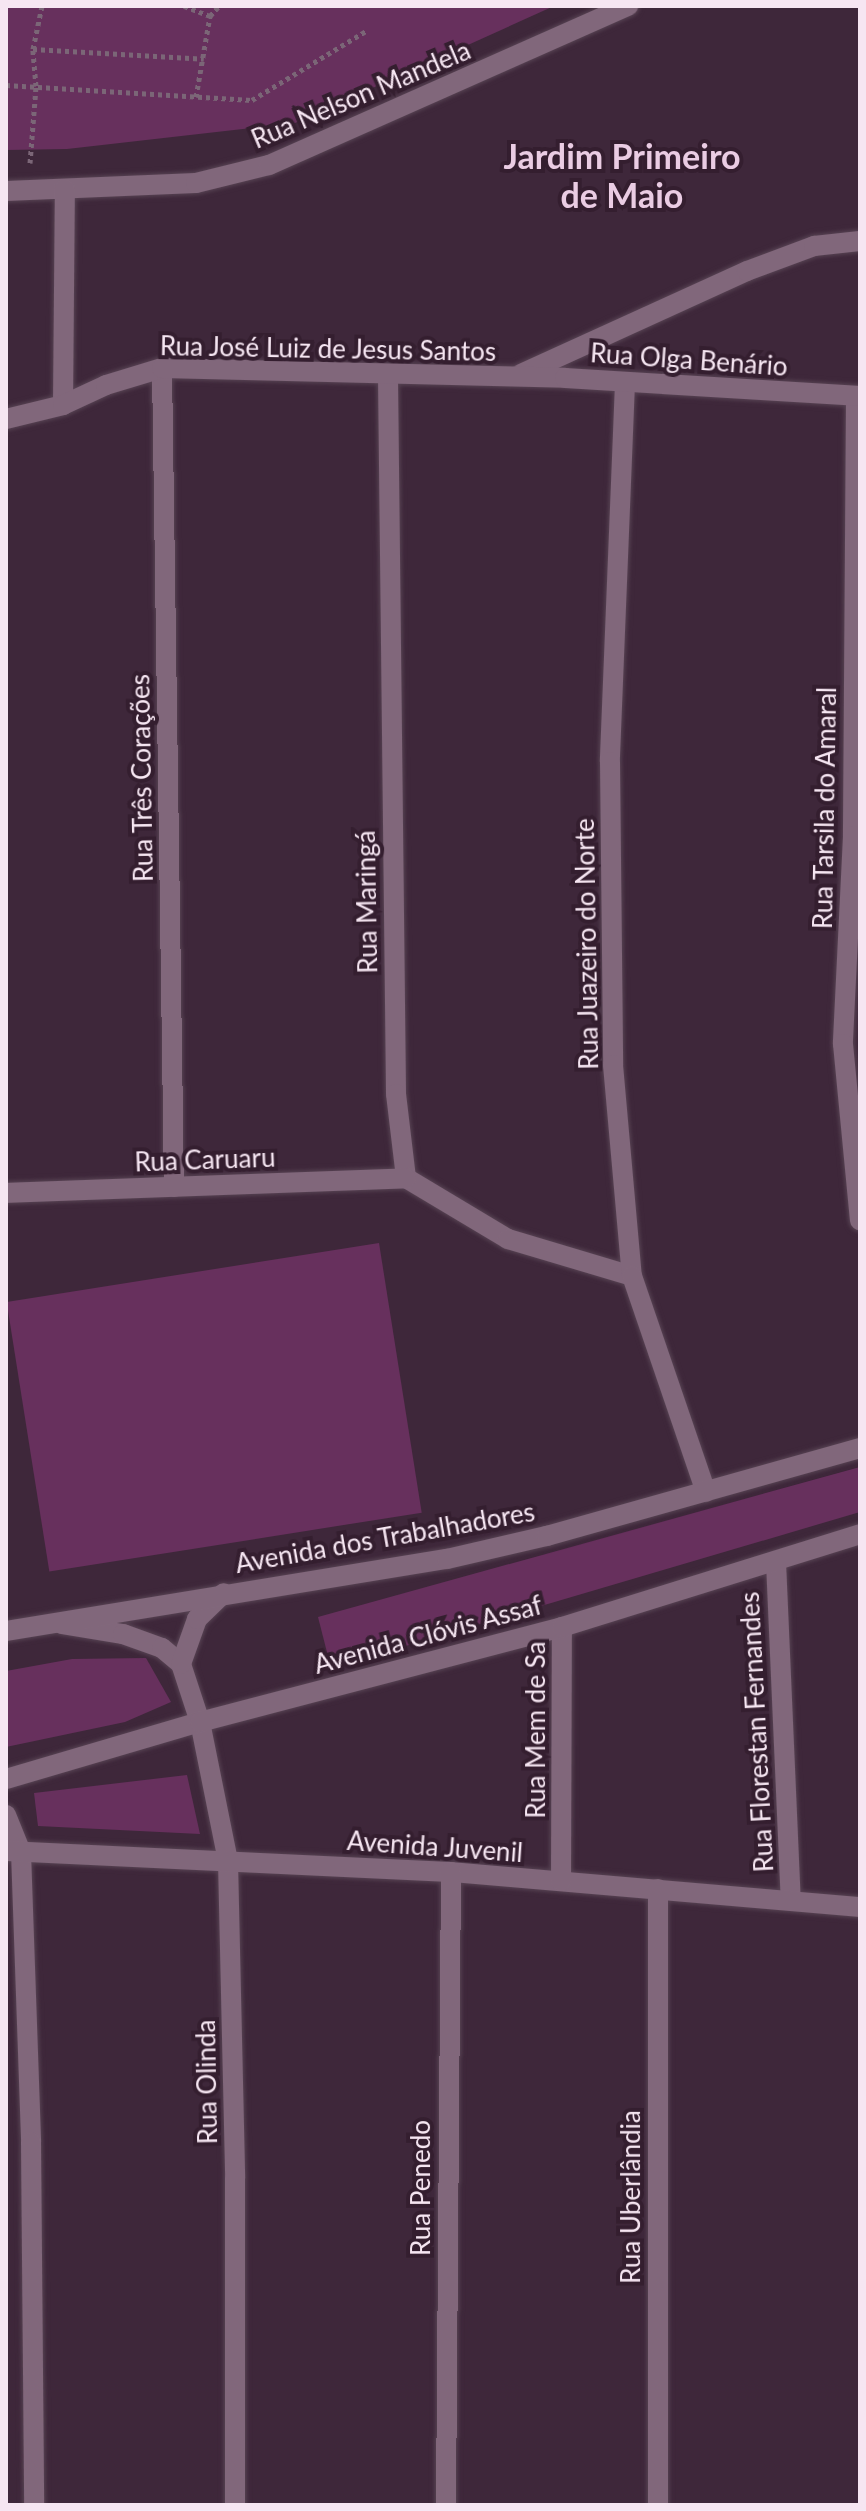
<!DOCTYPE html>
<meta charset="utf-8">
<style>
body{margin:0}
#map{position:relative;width:866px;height:2511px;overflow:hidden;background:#3e273a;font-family:Lato,sans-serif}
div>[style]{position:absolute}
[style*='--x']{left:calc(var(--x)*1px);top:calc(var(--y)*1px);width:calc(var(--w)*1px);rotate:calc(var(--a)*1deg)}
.green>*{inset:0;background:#67305d;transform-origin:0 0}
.path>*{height:5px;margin-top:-2.5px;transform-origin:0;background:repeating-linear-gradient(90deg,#7b6677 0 4px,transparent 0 8px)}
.roads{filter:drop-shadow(0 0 2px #574353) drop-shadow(0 0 2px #574353)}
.minor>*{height:20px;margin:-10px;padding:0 10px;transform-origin:10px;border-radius:10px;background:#81677b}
.tertiary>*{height:20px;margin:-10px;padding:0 10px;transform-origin:10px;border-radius:10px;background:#81677b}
span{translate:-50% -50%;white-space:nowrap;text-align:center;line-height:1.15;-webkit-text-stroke:8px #341e2f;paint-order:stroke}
.street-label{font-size:26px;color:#f6e6f2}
.district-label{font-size:34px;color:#eacce3;font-weight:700}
.frame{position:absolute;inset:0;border:8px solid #f6e6f2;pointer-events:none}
</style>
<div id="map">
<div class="green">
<i style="clip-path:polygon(6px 6px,554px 6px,295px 123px,67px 149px,6px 150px)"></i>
<i style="left:379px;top:1243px;width:273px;height:377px;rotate:81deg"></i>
<i style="clip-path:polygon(860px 1467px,860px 1512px,331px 1668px,318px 1617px)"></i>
<i style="clip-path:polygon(146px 1658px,171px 1702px,125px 1722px,6px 1747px,6px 1671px,72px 1659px)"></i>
<i style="clip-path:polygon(187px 1775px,200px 1834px,38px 1826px,34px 1793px)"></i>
</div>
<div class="path">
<i style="--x:184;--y:6;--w:28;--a:21"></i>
<i style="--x:33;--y:49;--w:171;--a:3.3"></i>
<i style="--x:6;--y:85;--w:246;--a:3.5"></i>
<i style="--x:252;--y:100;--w:133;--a:-31.2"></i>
<i style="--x:196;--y:97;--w:82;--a:-80.2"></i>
<i style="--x:210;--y:16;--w:13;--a:-48"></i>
<i style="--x:30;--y:163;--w:77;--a:-85.5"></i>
<i style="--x:36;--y:86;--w:37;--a:-95"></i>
<i style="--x:33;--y:49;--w:44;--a:-78.2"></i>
</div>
<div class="roads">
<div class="minor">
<i style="--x:6;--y:191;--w:190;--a:-2.4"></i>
<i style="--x:196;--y:183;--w:75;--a:-13.9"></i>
<i style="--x:269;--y:165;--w:393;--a:-23.9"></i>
<i style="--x:162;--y:368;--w:819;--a:89.16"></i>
<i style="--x:521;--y:374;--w:248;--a:-24.5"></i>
<i style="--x:747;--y:271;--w:72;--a:-20.5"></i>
<i style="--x:814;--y:246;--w:46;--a:-6.2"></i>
<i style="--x:388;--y:376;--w:718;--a:89.36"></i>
<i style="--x:396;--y:1094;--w:85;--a:83.2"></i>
<i style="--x:406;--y:1178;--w:119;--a:30.9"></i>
<i style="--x:508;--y:1239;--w:129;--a:16.6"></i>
<i style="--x:625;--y:383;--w:379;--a:92.3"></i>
<i style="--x:610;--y:762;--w:303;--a:89.4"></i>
<i style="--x:613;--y:1065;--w:212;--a:84.9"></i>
<i style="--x:632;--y:1276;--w:228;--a:71.1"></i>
<i style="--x:856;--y:396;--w:440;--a:90.4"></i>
<i style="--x:853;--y:836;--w:208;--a:92.8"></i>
<i style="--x:843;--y:1044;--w:177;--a:84.5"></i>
<i style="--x:63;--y:405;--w:216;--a:-89.5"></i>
<i style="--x:6;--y:419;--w:59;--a:-13.8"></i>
<i style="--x:63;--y:405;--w:47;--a:-24.9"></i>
<i style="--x:106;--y:385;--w:59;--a:-16.9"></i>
<i style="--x:162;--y:368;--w:403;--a:1.4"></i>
<i style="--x:565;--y:378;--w:296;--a:3.5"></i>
<i style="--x:6;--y:1193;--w:400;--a:-2.1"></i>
<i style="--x:776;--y:1562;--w:338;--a:87.5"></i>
<i style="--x:61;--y:1624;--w:63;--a:9.2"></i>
<i style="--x:123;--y:1634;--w:41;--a:19.7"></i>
<i style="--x:162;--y:1648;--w:25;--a:40"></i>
<i style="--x:181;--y:1664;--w:61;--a:71.9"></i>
<i style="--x:200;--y:1722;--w:142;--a:78.6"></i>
<i style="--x:228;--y:1861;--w:317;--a:88.7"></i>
<i style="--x:235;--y:2178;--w:327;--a:90"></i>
<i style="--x:181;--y:1664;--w:48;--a:-70.4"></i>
<i style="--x:197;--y:1619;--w:37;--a:-44"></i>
<i style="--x:6;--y:1815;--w:40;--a:68"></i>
<i style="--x:21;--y:1852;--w:290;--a:88"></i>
<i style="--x:31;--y:2142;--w:363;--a:89.5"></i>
<i style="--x:6;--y:1851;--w:445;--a:2.7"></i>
<i style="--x:451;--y:1872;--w:410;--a:4.9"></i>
<i style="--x:561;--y:1881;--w:254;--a:-89.8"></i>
<i style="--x:658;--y:1889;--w:616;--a:90"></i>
<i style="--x:446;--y:2505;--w:633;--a:-89.55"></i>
</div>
<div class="tertiary">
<i style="--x:6;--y:1631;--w:447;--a:-9.3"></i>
<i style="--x:447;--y:1559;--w:103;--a:-13"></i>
<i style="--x:547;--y:1536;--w:325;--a:-15.7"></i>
<i style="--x:6;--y:1779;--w:202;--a:-16.4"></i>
<i style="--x:200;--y:1722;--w:374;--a:-14.7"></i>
<i style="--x:562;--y:1627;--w:312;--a:-17.3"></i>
</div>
</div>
<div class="street-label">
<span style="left:361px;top:95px;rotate:-23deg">Rua Nelson Mandela</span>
<span style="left:328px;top:349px;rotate:1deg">Rua José Luiz de Jesus Santos</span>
<span style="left:689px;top:360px;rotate:4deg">Rua Olga Benário</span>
<span style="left:142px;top:778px;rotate:-91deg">Rua Três Corações</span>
<span style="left:825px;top:808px;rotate:-89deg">Rua Tarsila do Amaral</span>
<span style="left:367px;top:902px;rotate:-91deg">Rua Maringá</span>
<span style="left:587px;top:944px;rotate:-91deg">Rua Juazeiro do Norte</span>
<span style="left:205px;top:1160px;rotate:-2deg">Rua Caruaru</span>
<span style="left:385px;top:1538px;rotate:-10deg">Avenida dos Trabalhadores</span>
<span style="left:428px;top:1635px;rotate:-15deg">Avenida Clóvis Assaf</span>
<span style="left:536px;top:1730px;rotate:-90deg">Rua Mem de Sa</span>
<span style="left:757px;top:1732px;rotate:-93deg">Rua Florestan Fernandes</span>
<span style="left:435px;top:1847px;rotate:4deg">Avenida Juvenil</span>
<span style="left:207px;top:2082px;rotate:-91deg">Rua Olinda</span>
<span style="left:421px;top:2188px;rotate:-90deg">Rua Penedo</span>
<span style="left:631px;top:2197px;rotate:-90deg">Rua Uberlândia</span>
</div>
<div class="district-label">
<span style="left:622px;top:175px">Jardim Primeiro<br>de Maio</span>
</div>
<div class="frame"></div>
</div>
